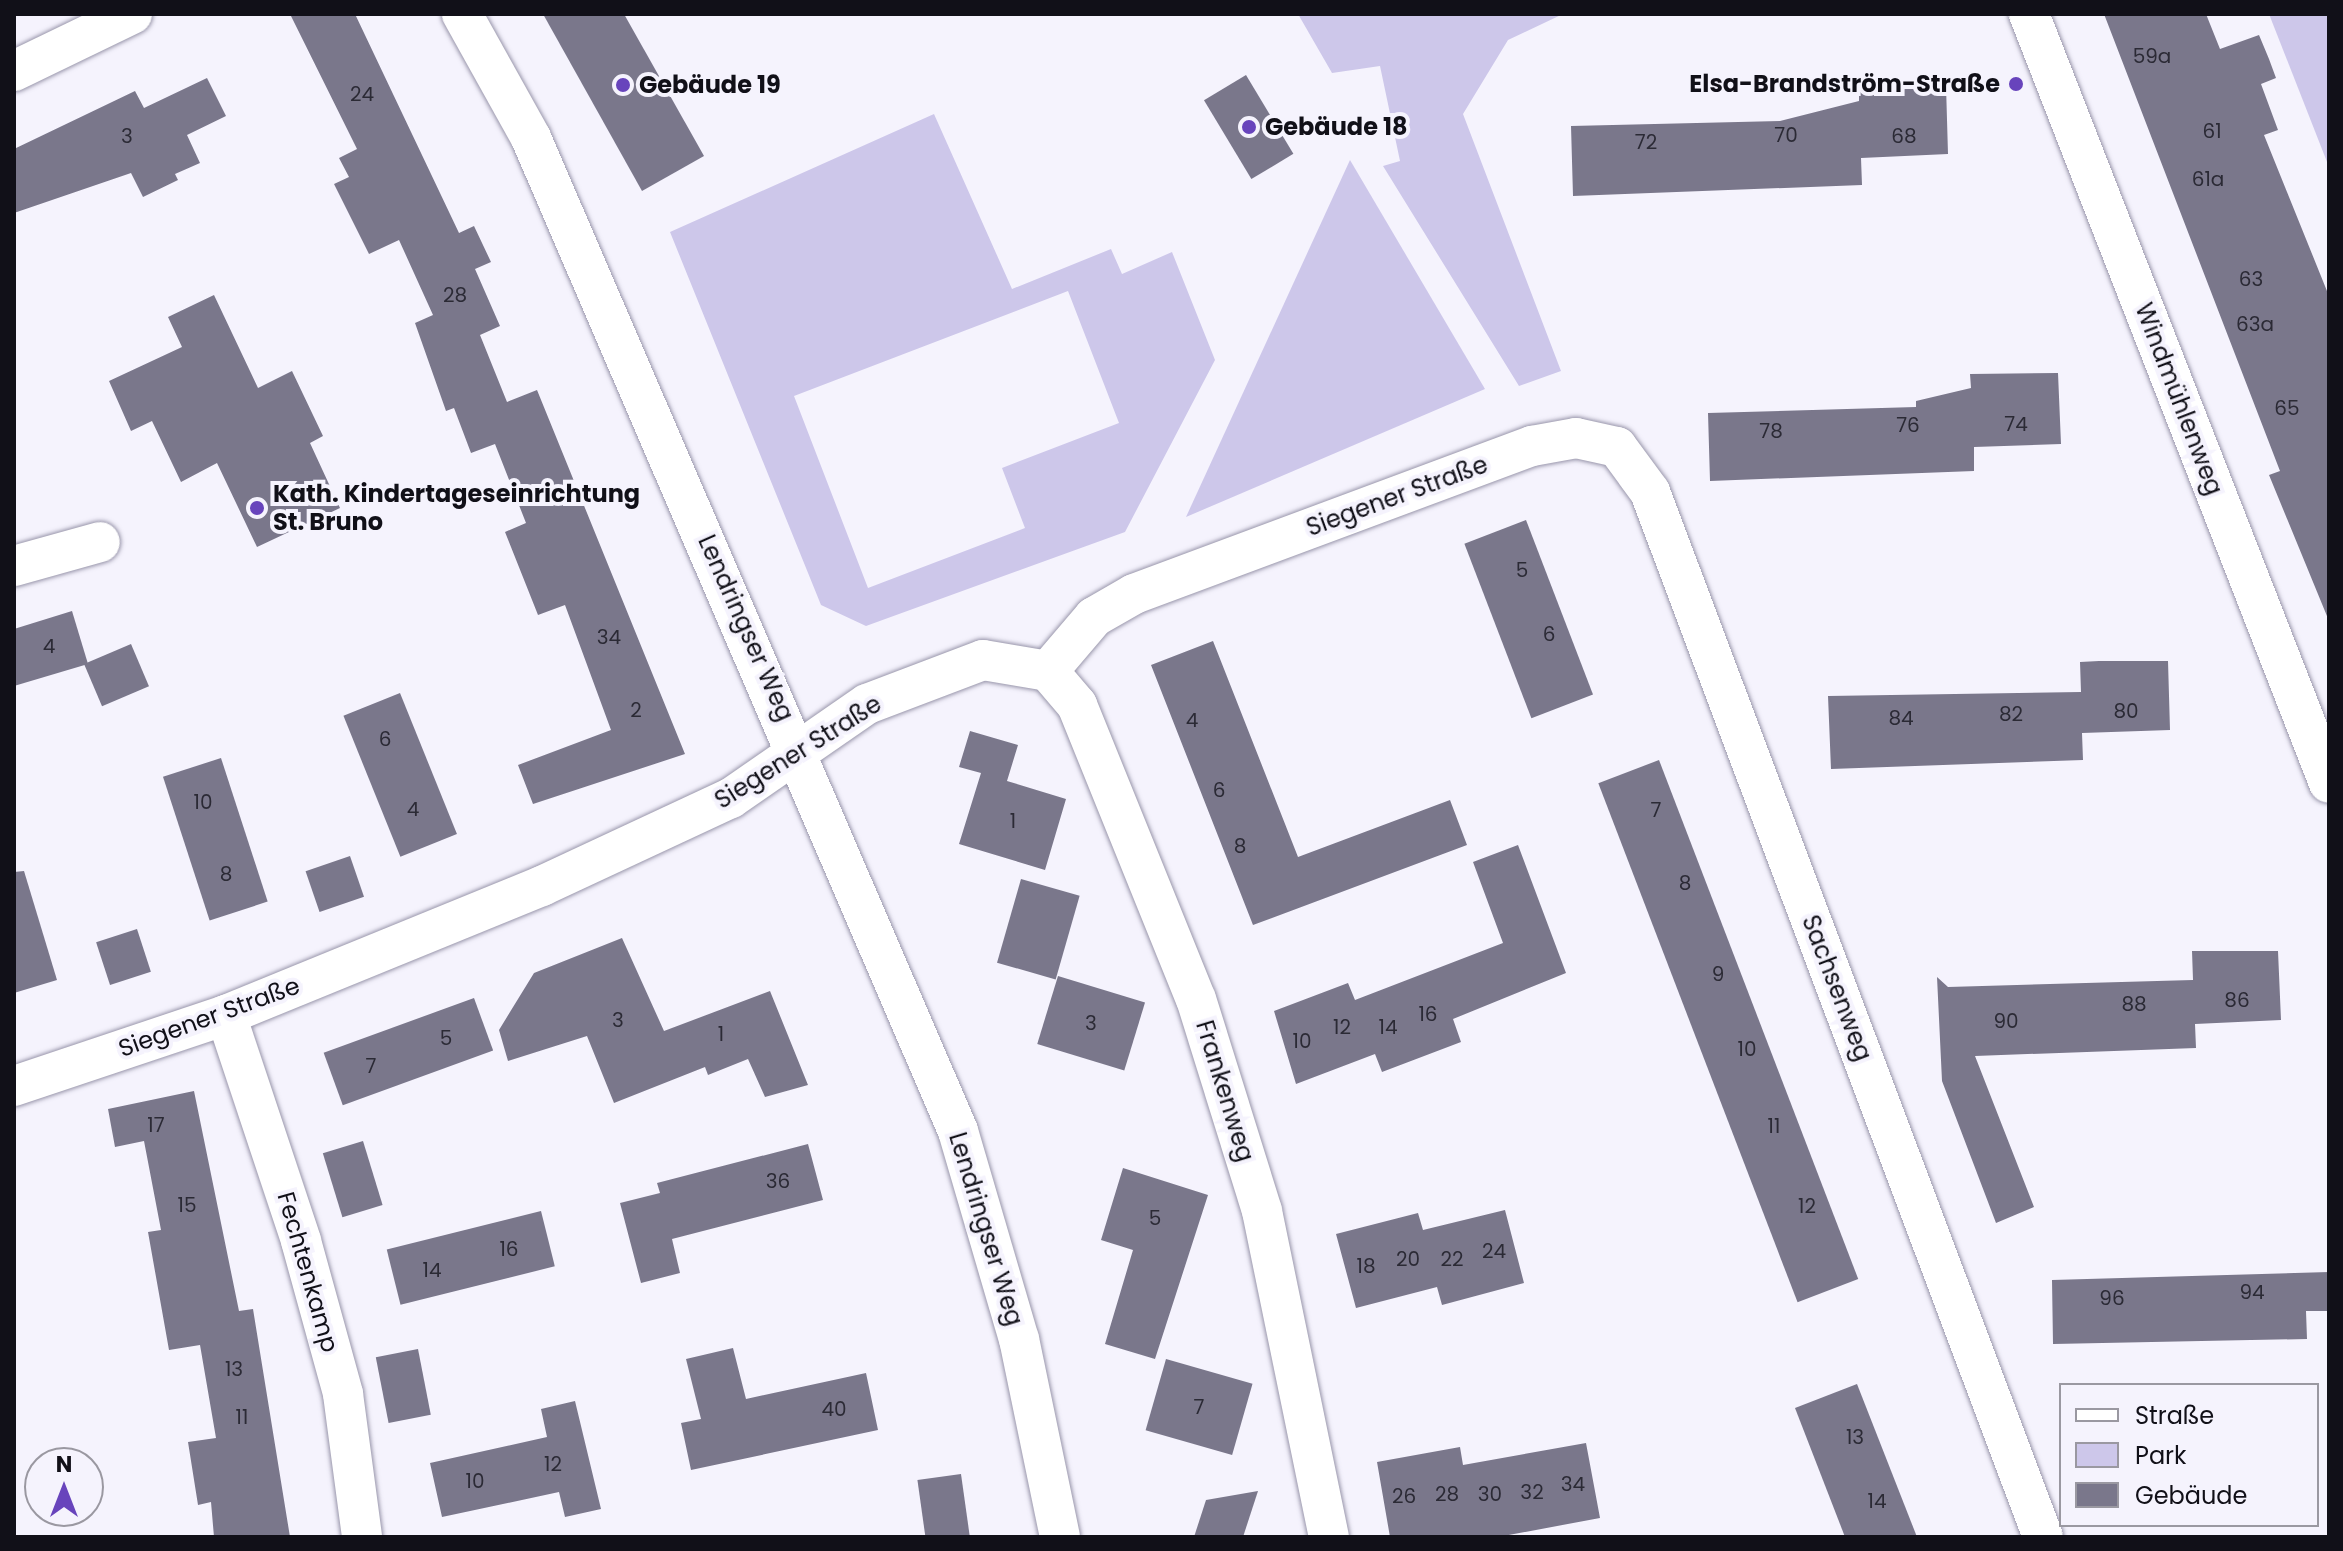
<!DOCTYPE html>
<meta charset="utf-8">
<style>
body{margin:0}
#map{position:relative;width:2343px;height:1551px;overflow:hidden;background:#f5f3fd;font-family:Poppins,sans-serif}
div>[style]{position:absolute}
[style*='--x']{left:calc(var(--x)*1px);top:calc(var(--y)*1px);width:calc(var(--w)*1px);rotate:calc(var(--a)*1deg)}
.green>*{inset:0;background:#cdc7ea}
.building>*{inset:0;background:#7a778b;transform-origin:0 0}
.roads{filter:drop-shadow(0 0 2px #9996ab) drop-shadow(0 0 2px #9996ab)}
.street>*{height:40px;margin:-20px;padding:0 20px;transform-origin:20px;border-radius:20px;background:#fff}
.dots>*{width:22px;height:22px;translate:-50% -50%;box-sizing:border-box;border:4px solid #f5f3fd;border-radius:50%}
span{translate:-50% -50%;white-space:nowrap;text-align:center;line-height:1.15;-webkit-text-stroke:8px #f5f3fd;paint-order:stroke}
.number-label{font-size:20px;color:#2b2a35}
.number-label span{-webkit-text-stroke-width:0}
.poi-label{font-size:24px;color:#111018;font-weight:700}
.right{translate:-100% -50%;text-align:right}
.left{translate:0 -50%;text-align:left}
.street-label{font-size:24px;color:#111018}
.frame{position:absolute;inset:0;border:16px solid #111018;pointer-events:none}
.legend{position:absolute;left:2059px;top:1383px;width:260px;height:144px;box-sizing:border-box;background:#f5f3fd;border:2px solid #9a98a1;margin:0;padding:10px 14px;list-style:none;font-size:24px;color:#111018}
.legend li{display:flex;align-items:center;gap:16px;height:40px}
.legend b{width:40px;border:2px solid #9a98a1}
.north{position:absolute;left:24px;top:1447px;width:80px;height:80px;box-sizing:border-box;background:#f5f3fd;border:2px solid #9a98a1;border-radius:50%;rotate:0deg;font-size:22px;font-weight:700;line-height:32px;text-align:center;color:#111018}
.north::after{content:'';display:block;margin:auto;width:28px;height:36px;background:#6844bc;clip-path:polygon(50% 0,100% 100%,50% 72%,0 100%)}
</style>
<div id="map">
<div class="green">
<i style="clip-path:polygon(1298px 14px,1563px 14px,1508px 40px,1463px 114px,1561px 371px,1519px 386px,1383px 166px,1400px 161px,1380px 66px,1332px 73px)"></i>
<i style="clip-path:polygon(2269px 14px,2329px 14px,2329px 167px)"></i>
<i style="clip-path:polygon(evenodd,934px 114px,1012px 289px,1111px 249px,1122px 274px,1172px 252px,1215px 360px,1125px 532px,866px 626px,821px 605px,670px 232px,934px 114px,1068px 291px,1119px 423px,1002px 468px,1025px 528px,868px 588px,794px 396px,1068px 291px)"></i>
<i style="clip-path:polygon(1350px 160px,1485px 389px,1186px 517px)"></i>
</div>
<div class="building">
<i style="clip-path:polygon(290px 14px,355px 14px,459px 233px,474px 226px,491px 262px,475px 269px,500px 326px,480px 335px,507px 402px,537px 390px,685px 754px,533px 804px,518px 765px,611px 730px,565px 605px,538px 615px,505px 532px,526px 523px,495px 444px,471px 453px,454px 408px,446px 411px,415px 323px,433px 315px,399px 240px,369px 254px,334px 184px,349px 177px,339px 158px,357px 149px)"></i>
<i style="clip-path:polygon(543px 14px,624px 14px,704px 156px,642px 191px)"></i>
<i style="clip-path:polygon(2104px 14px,2206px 14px,2220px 49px,2259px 35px,2269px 59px,2276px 78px,2261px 84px,2278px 130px,2264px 135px,2329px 296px,2329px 621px,2269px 475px,2280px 471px)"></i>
<i style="left:1246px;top:75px;width:92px;height:49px;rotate:59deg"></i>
<i style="clip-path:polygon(207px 78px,226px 116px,187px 135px,200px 163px,175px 174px,178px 180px,143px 197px,131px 173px,14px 213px,14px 149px,135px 91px,144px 108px)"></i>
<i style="clip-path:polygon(1946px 85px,1948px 154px,1861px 158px,1862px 185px,1573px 196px,1571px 126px,1780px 121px,1859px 101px,1859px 92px)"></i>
<i style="clip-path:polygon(214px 295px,258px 388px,292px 371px,323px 436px,310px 443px,340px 508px,257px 547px,217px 463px,181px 482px,152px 421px,131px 431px,109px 381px,182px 347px,168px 317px)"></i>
<i style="clip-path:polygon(2058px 373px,2061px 444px,1974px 447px,1974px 471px,1710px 481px,1708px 413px,1916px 407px,1916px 401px,1971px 388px,1970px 374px)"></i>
<i style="left:1526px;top:520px;width:187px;height:66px;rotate:69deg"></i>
<i style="clip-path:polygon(72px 611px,88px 664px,14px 686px,14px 629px)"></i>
<i style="clip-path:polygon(1213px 641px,1298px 857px,1450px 800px,1467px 845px,1253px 925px,1151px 665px)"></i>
<i style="left:131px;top:644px;width:46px;height:51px;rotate:67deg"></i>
<i style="clip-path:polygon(2099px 661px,2168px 661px,2170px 730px,2082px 733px,2083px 760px,1831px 769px,1828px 696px,2081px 692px,2080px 662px)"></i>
<i style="left:400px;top:693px;width:152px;height:61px;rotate:68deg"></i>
<i style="clip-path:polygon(970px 731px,1018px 745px,1007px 781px,1066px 799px,1045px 870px,959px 844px,981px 773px,959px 767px)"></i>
<i style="left:221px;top:758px;width:151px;height:61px;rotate:72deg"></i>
<i style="left:1659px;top:760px;width:556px;height:65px;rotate:69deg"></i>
<i style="clip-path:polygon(1518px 845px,1566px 973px,1453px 1019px,1461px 1042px,1382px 1072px,1375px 1054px,1296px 1084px,1274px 1011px,1348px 983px,1355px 1000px,1503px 943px,1473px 862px)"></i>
<i style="left:350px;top:856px;width:43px;height:47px;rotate:71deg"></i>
<i style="clip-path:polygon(24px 871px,57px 980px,14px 993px,14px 872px)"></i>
<i style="left:1021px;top:879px;width:61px;height:87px;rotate:16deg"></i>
<i style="left:137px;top:929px;width:45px;height:43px;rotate:72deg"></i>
<i style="clip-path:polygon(622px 938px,664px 1031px,770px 991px,808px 1085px,765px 1097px,748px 1059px,708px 1075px,705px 1067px,614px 1103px,587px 1036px,508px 1061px,499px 1030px,534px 973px)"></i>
<i style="clip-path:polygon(2192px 951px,2278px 951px,2281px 1020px,2195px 1024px,2196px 1048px,1975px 1056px,2034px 1207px,1996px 1223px,1942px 1081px,1937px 977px,1948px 987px,2193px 980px)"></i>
<i style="left:1058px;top:976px;width:91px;height:71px;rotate:17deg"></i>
<i style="left:474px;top:998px;width:56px;height:160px;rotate:70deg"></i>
<i style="clip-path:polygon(194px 1091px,239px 1311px,253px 1309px,290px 1537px,214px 1537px,211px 1502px,198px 1505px,188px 1442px,216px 1438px,200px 1345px,169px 1350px,148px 1232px,161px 1230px,144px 1141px,115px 1147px,108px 1109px)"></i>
<i style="left:363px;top:1141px;width:67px;height:42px;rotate:73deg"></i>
<i style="clip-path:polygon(808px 1144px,823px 1200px,672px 1239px,680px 1273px,641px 1283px,620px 1203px,660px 1193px,657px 1183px)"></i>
<i style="clip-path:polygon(1123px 1168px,1208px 1195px,1155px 1359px,1105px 1344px,1133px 1250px,1101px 1240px)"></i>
<i style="clip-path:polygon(1505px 1210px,1524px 1283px,1442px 1305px,1437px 1287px,1356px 1308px,1336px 1234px,1418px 1213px,1423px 1230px)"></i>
<i style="left:541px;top:1211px;width:57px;height:159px;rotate:76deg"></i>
<i style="clip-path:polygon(2329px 1272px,2329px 1311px,2306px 1311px,2307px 1339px,2053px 1344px,2052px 1280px)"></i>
<i style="clip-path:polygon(733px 1348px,746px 1399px,866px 1373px,878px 1430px,691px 1470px,681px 1423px,701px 1419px,686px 1359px)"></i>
<i style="left:418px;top:1349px;width:67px;height:43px;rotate:79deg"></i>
<i style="left:1166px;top:1359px;width:90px;height:74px;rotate:16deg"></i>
<i style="clip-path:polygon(1857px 1384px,1917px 1537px,1845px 1537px,1795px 1408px)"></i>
<i style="clip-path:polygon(575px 1401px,601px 1509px,565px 1517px,559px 1492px,442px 1517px,430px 1463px,547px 1437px,541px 1409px)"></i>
<i style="clip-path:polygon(1586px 1443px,1600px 1518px,1498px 1537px,1390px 1537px,1377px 1462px,1460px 1447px,1463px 1465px)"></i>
<i style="left:961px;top:1474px;width:64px;height:44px;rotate:82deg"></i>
<i style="clip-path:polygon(1258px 1491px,1243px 1537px,1194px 1537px,1206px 1500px)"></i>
</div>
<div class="roads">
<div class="street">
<i style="--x:462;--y:14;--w:142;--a:60.9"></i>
<i style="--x:531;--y:138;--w:1081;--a:66.73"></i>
<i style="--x:958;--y:1131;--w:217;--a:73.7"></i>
<i style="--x:1019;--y:1339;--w:202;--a:78.3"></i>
<i style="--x:2029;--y:14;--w:825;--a:68.69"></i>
<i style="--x:14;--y:71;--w:131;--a:-25.8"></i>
<i style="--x:14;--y:566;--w:89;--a:-15.6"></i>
<i style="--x:1048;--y:671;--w:71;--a:-49.6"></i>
<i style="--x:1094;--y:617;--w:46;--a:-29.9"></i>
<i style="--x:1134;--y:594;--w:425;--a:-20.4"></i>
<i style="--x:1532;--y:446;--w:45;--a:-10.3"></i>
<i style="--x:1576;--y:438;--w:42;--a:12.4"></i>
<i style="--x:1617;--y:447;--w:56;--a:53.7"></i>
<i style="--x:1650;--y:492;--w:1116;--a:69.39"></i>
<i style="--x:1048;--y:671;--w:45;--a:49.5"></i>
<i style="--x:1077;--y:705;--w:317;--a:68"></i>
<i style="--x:1196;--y:999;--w:222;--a:72.7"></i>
<i style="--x:1262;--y:1211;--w:333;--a:78.4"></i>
<i style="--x:226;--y:1015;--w:238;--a:71.6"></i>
<i style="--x:301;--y:1241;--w:159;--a:74.6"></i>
<i style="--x:343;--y:1394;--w:144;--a:82.4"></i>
<i style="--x:14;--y:1086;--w:224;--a:-18.5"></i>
<i style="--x:226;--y:1015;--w:341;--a:-22.2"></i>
<i style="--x:542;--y:886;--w:208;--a:-25"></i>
<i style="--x:731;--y:798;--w:165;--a:-34.7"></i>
<i style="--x:867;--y:704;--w:124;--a:-20.8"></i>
<i style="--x:983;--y:660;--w:66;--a:9.6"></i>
</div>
</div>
<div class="dots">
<i style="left:2016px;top:84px;background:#6844bc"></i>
<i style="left:623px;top:85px;background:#6844bc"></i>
<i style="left:1249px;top:127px;background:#6844bc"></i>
<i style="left:257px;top:508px;background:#6844bc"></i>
</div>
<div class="number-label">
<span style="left:2152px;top:56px">59a</span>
<span style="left:362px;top:94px">24</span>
<span style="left:2212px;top:131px">61</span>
<span style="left:1786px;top:135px">70</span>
<span style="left:127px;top:136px">3</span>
<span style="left:1904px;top:136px">68</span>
<span style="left:1646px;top:142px">72</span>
<span style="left:2208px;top:179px">61a</span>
<span style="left:2251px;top:279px">63</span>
<span style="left:455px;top:295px">28</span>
<span style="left:2255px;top:324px">63a</span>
<span style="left:2287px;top:408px">65</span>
<span style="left:2016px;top:424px">74</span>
<span style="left:1908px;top:425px">76</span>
<span style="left:1771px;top:431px">78</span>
<span style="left:1522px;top:570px">5</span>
<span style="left:1549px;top:634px">6</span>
<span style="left:609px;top:637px">34</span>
<span style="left:49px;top:646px">4</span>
<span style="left:636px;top:710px">2</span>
<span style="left:2126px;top:711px">80</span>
<span style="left:2011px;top:714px">82</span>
<span style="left:1901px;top:718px">84</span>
<span style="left:1192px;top:720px">4</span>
<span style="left:385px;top:739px">6</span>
<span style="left:1219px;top:790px">6</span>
<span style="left:203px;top:802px">10</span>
<span style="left:413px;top:809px">4</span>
<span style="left:1656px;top:810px">7</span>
<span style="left:1013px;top:821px">1</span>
<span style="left:1240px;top:846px">8</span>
<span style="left:226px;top:874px">8</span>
<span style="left:1685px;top:883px">8</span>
<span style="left:1718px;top:974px">9</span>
<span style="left:2237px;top:1000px">86</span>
<span style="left:2134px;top:1004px">88</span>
<span style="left:1428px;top:1014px">16</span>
<span style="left:618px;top:1020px">3</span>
<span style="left:2006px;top:1021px">90</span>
<span style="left:1091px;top:1023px">3</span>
<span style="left:1342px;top:1027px">12</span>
<span style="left:1388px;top:1027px">14</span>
<span style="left:721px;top:1034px">1</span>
<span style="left:446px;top:1038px">5</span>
<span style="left:1302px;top:1041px">10</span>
<span style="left:1747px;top:1049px">10</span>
<span style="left:371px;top:1066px">7</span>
<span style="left:156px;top:1125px">17</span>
<span style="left:1774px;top:1126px">11</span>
<span style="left:778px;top:1181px">36</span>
<span style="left:187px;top:1205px">15</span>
<span style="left:1807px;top:1206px">12</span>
<span style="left:1155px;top:1218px">5</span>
<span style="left:509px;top:1249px">16</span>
<span style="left:1494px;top:1251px">24</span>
<span style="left:1408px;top:1259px">20</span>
<span style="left:1452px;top:1259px">22</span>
<span style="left:1366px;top:1266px">18</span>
<span style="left:432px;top:1270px">14</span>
<span style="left:2252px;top:1292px">94</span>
<span style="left:2112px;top:1298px">96</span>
<span style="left:234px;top:1369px">13</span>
<span style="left:1199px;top:1407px">7</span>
<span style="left:834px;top:1409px">40</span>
<span style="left:242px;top:1417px">11</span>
<span style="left:1855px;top:1437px">13</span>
<span style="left:553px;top:1464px">12</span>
<span style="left:475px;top:1481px">10</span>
<span style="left:1573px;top:1484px">34</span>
<span style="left:1532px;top:1492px">32</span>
<span style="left:1447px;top:1494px">28</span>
<span style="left:1490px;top:1494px">30</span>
<span style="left:1404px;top:1496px">26</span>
<span style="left:1877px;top:1501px">14</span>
</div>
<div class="poi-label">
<span class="right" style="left:2000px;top:84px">Elsa-Brandström-Straße</span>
<span class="left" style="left:639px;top:85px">Gebäude 19</span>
<span class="left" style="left:1265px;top:127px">Gebäude 18</span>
<span class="left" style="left:273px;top:508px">Kath. Kindertageseinrichtung<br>St. Bruno</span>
</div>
<div class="street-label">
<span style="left:2179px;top:399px;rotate:69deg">Windmühlenweg</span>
<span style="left:1397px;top:496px;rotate:-20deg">Siegener Straße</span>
<span style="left:746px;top:628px;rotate:66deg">Lendringser Weg</span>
<span style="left:798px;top:752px;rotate:-32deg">Siegener Straße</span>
<span style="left:1837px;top:988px;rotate:69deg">Sachsenweg</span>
<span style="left:209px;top:1017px;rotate:-20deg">Siegener Straße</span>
<span style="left:1225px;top:1091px;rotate:73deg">Frankenweg</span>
<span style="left:986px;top:1229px;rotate:73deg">Lendringser Weg</span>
<span style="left:308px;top:1272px;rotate:74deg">Fechtenkamp</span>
</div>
<div class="frame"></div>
<ul class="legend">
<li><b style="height:10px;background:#fff"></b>Straße</li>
<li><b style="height:22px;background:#cdc7ea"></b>Park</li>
<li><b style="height:22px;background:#7a778b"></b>Gebäude</li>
</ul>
<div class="north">N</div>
</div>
